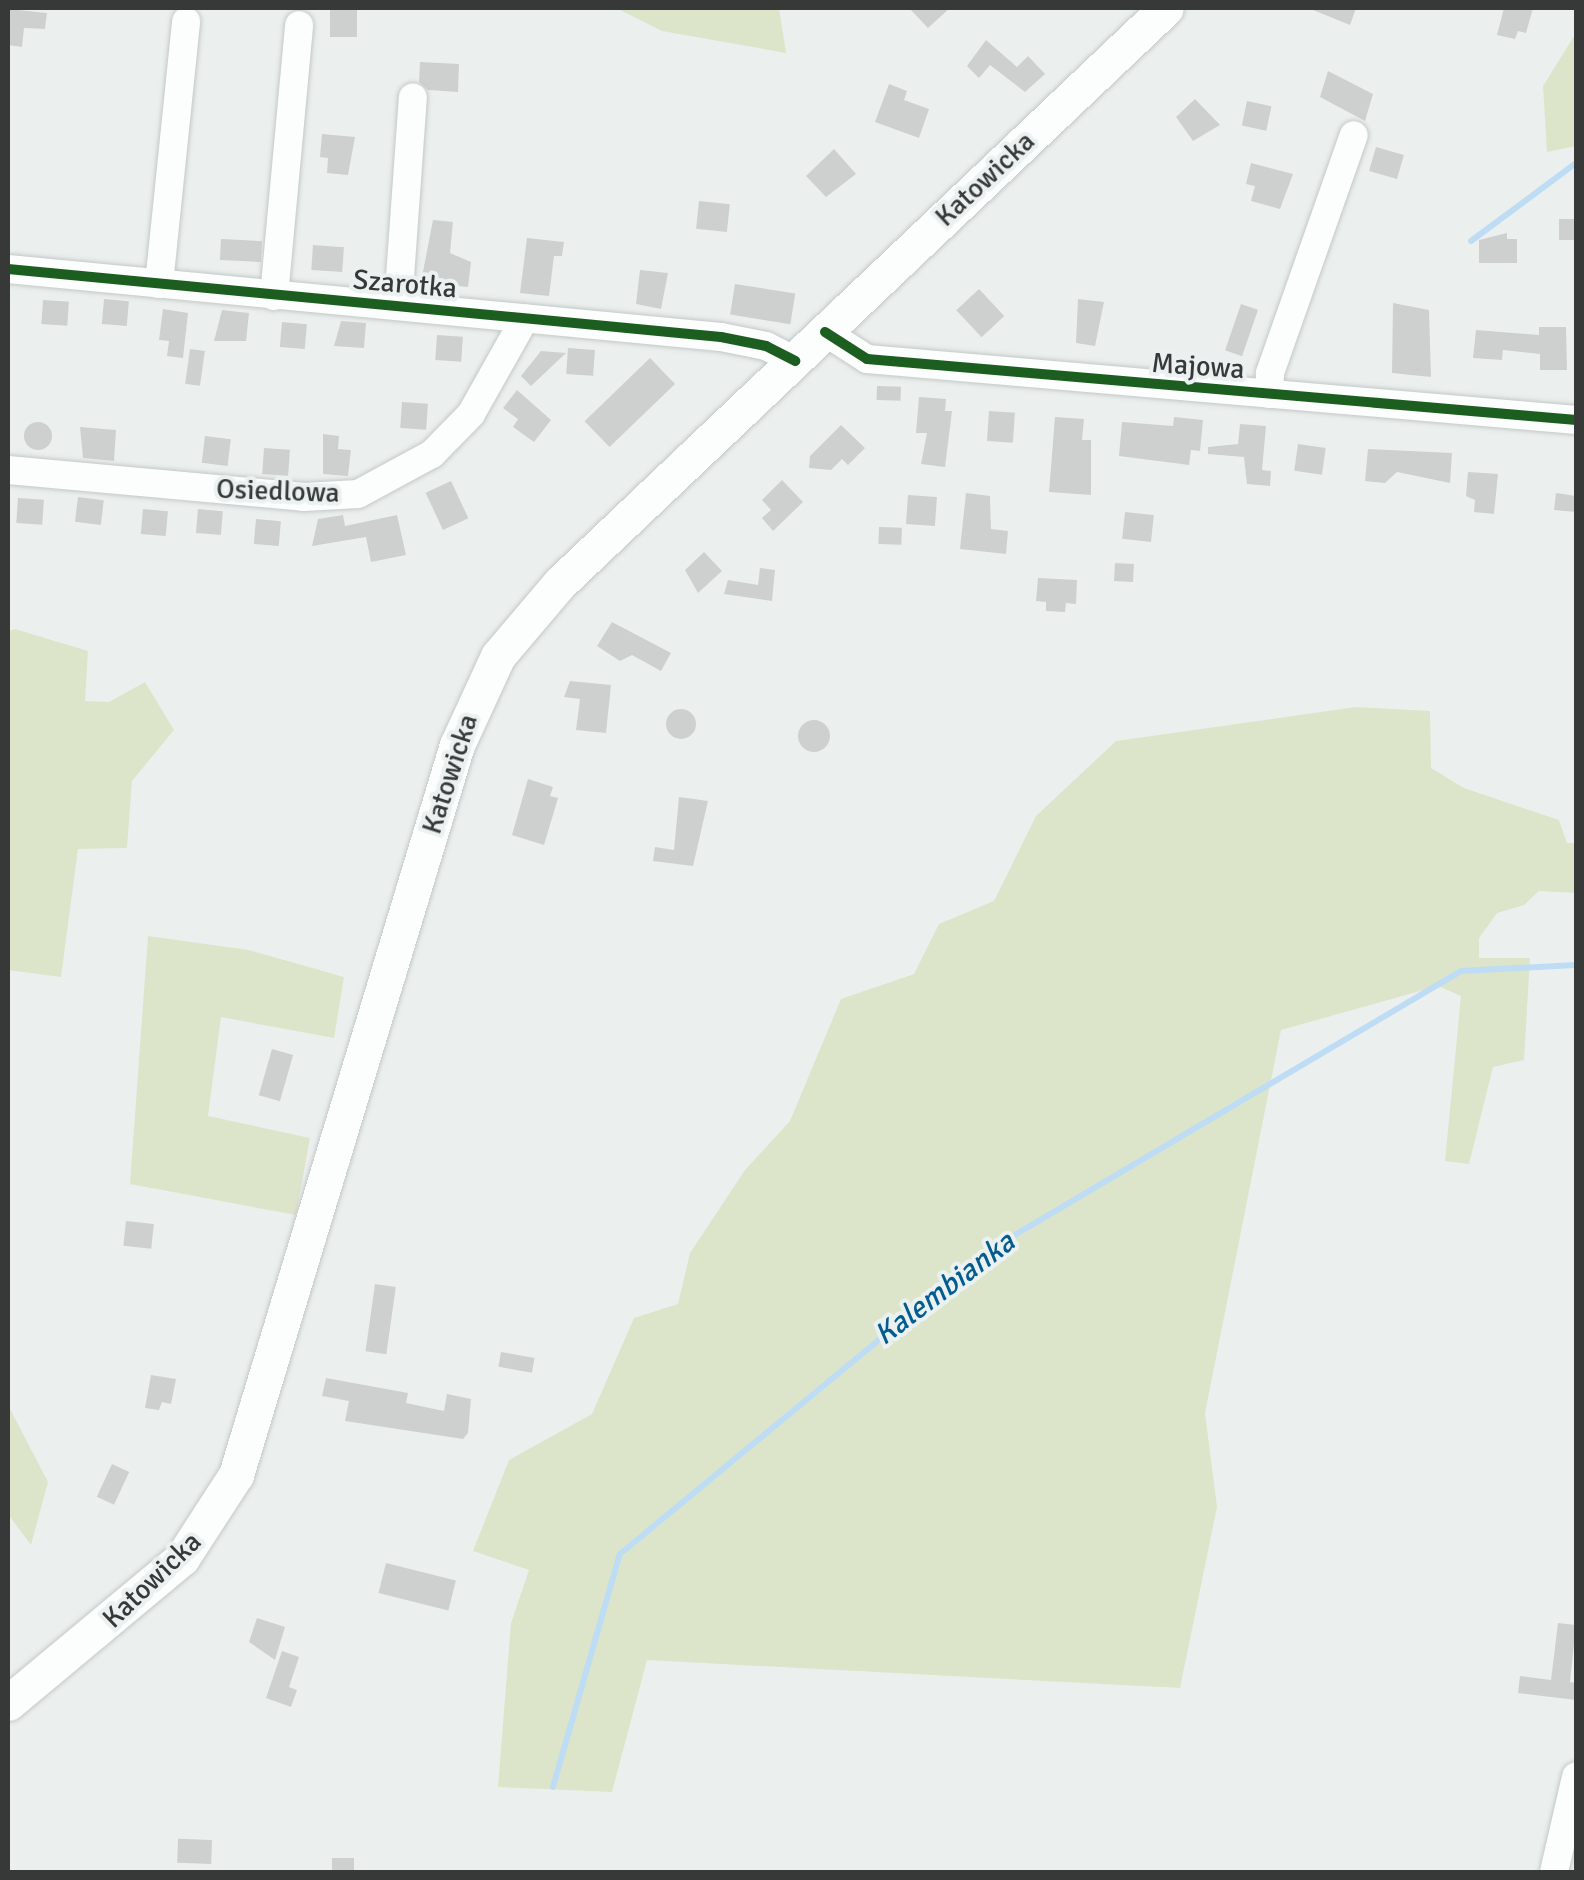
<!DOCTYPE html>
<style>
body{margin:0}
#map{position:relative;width:1584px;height:1880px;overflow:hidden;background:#ebf0ef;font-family:Signika,sans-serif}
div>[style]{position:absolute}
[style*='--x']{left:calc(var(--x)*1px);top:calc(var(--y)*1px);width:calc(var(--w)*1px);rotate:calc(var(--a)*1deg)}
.green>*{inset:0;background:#dce5ca}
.stream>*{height:6px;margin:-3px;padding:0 3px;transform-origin:3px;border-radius:3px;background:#beddf5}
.building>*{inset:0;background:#cdd0cf;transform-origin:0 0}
.round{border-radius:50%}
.roads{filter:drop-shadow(0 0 2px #c4c8c7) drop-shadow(0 0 2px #c4c8c7)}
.minor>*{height:28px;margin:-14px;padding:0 14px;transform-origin:14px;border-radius:14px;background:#fcfdfd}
.major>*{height:35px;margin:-17.5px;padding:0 17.5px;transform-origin:17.5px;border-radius:17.5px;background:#fcfdfd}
.cycleway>*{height:10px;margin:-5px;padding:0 5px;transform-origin:5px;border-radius:5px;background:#1b5e20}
span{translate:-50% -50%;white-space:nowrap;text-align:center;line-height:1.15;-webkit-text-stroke:8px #eaf1f0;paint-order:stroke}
.street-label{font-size:28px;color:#373939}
.water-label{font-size:30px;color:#035c90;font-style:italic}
.frame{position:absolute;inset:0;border:10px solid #373939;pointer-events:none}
</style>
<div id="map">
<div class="green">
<i style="clip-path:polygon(616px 8px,779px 8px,786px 53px,662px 31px)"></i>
<i style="clip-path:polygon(1576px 33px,1576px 146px,1547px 152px,1543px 86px)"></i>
<i style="clip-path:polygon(15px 629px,88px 651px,85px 701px,109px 702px,145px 682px,174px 730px,132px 781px,127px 848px,78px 849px,61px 977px,8px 970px,8px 631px)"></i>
<i style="clip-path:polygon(1356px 707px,1430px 711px,1431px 768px,1464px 788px,1559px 820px,1567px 843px,1576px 843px,1576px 893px,1539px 891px,1524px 905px,1497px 913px,1479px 938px,1479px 958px,1530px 958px,1524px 1060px,1493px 1067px,1469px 1164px,1445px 1161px,1461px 996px,1438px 986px,1281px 1030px,1205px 1413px,1217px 1507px,1180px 1688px,647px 1660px,612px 1792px,498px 1787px,511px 1623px,529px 1570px,473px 1551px,509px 1460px,592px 1414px,634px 1318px,678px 1304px,690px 1253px,745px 1170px,790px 1121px,841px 999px,914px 974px,939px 924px,994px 901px,1036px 816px,1116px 741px)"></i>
<i style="clip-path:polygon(148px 936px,249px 950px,344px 977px,334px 1038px,221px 1017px,208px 1116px,310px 1138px,296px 1215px,130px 1184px)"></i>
<i style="clip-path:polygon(8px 1405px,48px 1482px,31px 1545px,8px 1514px)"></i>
</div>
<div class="stream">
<i style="--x:1471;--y:241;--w:131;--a:-36.6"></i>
<i style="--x:553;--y:1787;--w:242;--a:-74"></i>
<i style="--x:620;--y:1554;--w:469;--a:-39.6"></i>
<i style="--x:981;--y:1255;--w:558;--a:-30.61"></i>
<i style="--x:1461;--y:971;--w:115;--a:-3"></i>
</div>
<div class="building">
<i style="left:330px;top:8px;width:27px;height:29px"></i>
<i style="clip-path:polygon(909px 8px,950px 8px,928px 28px)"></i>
<i style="clip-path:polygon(1308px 8px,1356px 8px,1350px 25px)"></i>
<i style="clip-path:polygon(1504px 8px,1533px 8px,1526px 33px,1518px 31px,1515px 39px,1497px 35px)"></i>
<i style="clip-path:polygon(8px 9px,47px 13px,45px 29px,24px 28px,22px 47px,8px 45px)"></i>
<i style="clip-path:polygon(986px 40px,1017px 67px,1028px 56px,1045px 74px,1025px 92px,990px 65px,979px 78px,967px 66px)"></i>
<i style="clip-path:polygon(420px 62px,459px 64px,458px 92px,428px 90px,419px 82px)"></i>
<i style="clip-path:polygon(1328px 71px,1373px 94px,1365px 121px,1320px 97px)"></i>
<i style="clip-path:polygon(889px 84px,907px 91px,904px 100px,929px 109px,919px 138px,875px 122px)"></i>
<i style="clip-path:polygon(1195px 99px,1220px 125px,1193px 141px,1176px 117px)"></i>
<i style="left:1247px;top:101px;width:25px;height:25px;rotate:12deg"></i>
<i style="clip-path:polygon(322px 134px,355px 137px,348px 175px,327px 173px,328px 158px,320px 157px)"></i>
<i style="left:1376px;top:147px;width:29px;height:25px;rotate:16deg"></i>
<i style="clip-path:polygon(834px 149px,856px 174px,826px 197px,806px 176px)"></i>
<i style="clip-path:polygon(1251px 163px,1293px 174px,1280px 209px,1251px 201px,1255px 186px,1246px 184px)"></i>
<i style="left:699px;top:201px;width:31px;height:28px;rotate:6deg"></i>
<i style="left:1559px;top:219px;width:17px;height:21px"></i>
<i style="clip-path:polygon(433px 220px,453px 222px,450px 253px,471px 262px,468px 287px,421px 282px)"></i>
<i style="clip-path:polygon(1507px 233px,1507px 239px,1517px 239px,1517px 263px,1479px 263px,1479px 240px)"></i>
<i style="clip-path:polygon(527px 238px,564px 242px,562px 256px,554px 256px,549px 296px,520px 293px)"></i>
<i style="left:221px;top:239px;width:41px;height:21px;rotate:3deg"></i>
<i style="left:313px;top:245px;width:31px;height:25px;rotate:4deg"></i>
<i style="clip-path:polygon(640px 270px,668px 273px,661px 309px,636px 304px)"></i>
<i style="left:735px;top:284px;width:61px;height:31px;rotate:9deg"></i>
<i style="left:979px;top:289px;width:37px;height:31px;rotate:47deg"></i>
<i style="left:104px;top:299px;width:25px;height:25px;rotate:5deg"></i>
<i style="clip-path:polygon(1078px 299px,1104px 302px,1095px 346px,1076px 343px)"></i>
<i style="left:43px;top:300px;width:26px;height:24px;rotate:4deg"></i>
<i style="clip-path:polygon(1393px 303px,1429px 310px,1431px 377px,1392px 373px)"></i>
<i style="left:1241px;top:304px;width:18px;height:49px;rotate:19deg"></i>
<i style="clip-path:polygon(163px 309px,188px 313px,183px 358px,167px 356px,169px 341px,159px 340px)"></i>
<i style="clip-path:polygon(222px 310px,249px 313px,246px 341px,214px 341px)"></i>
<i style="clip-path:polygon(341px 321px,366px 323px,364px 348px,334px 346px)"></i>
<i style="left:282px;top:322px;width:25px;height:25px;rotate:5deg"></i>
<i style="clip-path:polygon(1539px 327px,1566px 327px,1567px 370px,1540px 370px,1540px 354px,1503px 350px,1502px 360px,1473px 358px,1476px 330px,1539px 335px)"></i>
<i style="left:437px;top:335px;width:26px;height:25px;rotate:4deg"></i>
<i style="left:568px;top:348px;width:27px;height:26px;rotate:4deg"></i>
<i style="left:190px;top:349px;width:15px;height:35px;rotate:8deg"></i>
<i style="clip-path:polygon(541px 351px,566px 353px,531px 386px,521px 376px)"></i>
<i style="left:650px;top:358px;width:36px;height:91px;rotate:46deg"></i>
<i style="left:877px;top:386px;width:24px;height:14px;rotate:2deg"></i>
<i style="clip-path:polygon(517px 390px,551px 420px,534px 442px,513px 427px,518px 419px,503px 408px)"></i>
<i style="clip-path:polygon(919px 397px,946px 399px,945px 411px,952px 411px,945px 467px,921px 464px,927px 433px,916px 433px)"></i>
<i style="left:402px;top:402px;width:26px;height:26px;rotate:4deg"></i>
<i style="left:989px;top:411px;width:26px;height:30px;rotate:4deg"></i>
<i style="clip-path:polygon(1055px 417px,1084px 419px,1082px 440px,1091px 440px,1091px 495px,1049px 492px)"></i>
<i style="clip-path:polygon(1174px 417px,1203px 420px,1200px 451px,1191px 450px,1189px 465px,1119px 456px,1122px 422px,1173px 426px)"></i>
<i class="round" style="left:24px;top:422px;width:28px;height:28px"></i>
<i style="clip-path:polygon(1240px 424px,1266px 426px,1262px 470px,1271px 471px,1270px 486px,1247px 484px,1244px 457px,1208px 454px,1208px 447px,1238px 444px)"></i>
<i style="clip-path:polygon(841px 425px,865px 448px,848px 465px,842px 459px,831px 470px,809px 468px,810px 456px)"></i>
<i style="clip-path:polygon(80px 427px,116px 430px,114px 461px,83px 458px)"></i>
<i style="clip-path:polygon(323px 434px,339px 436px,338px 449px,351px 450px,348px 476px,323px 474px)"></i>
<i style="left:205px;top:436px;width:26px;height:27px;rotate:7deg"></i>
<i style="left:1298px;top:444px;width:28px;height:27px;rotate:8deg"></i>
<i style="left:264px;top:448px;width:26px;height:26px;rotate:4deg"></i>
<i style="clip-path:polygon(1368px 449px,1452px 453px,1450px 483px,1397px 472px,1385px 483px,1365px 481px)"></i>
<i style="clip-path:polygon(1468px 472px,1498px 474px,1494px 514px,1474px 512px,1475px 500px,1466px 496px)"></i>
<i style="clip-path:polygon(782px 480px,803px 502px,773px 531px,762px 518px,771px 510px,762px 500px)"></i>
<i style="left:451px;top:481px;width:41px;height:28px;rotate:65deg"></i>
<i style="clip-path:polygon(966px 493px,990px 496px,991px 529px,1008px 531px,1006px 554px,960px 549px)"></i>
<i style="clip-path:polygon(1556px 493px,1576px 496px,1576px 512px,1554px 510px)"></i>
<i style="left:908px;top:495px;width:29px;height:29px;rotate:4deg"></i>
<i style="left:78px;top:497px;width:26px;height:25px;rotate:7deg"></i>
<i style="left:18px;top:498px;width:26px;height:25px;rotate:4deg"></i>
<i style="left:143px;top:509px;width:25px;height:25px;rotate:5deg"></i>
<i style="left:198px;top:509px;width:25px;height:24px;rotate:5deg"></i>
<i style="left:1125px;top:512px;width:29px;height:27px;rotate:6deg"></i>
<i style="clip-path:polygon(343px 515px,345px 526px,397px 515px,406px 555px,371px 562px,366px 537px,312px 546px,318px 519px)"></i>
<i style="left:256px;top:519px;width:25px;height:25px;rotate:5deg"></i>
<i style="left:879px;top:527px;width:23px;height:17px;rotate:2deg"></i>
<i style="clip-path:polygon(704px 552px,722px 571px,698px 593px,685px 570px)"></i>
<i style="left:1115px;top:563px;width:19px;height:18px;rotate:3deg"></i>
<i style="clip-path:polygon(760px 568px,775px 570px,772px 601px,724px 594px,728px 580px,758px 585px)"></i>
<i style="clip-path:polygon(1038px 578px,1077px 580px,1076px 604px,1066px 603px,1065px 612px,1046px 611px,1046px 602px,1036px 601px)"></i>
<i style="clip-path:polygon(612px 622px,671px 653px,661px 671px,632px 655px,620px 661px,597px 646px)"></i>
<i style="clip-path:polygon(570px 681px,611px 685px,606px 733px,576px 730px,580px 699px,564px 697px)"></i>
<i class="round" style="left:666px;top:709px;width:30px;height:30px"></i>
<i class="round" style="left:798px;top:720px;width:32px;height:32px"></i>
<i style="clip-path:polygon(528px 779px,553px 787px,550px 796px,558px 798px,544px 845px,512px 835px)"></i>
<i style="clip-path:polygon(679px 797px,708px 801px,693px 866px,653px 861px,655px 847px,674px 850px)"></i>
<i style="left:272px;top:1049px;width:22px;height:48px;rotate:16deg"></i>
<i style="left:126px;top:1221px;width:28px;height:25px;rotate:6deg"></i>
<i style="left:375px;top:1284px;width:21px;height:68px;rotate:8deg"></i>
<i style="left:501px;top:1352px;width:34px;height:15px;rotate:10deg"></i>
<i style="clip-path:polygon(151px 1375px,176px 1379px,171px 1404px,162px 1402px,159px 1410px,145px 1408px)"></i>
<i style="clip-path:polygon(326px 1378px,408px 1393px,406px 1403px,444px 1411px,447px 1394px,471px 1399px,468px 1433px,463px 1439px,345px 1421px,349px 1401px,322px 1396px)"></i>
<i style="left:112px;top:1464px;width:19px;height:36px;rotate:25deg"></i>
<i style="left:386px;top:1563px;width:72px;height:31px;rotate:14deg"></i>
<i style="clip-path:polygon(257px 1618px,285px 1627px,275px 1660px,249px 1642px)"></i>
<i style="clip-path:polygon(1558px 1623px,1576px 1625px,1570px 1682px,1576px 1683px,1576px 1700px,1518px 1693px,1520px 1676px,1551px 1680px)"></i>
<i style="clip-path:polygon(282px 1651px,299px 1657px,289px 1687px,297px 1690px,291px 1707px,266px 1698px)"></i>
<i style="left:212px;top:1840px;width:24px;height:34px;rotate:92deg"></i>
<i style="left:332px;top:1858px;width:22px;height:14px"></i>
</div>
<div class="roads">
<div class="minor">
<i style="--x:8;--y:269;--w:716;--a:5.45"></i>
<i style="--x:721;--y:337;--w:46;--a:11.3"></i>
<i style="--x:766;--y:346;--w:33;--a:27"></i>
<i style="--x:159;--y:284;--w:264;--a:-84.1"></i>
<i style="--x:274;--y:296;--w:272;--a:-84.7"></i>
<i style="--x:398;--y:305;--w:208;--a:-85.9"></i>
<i style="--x:825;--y:332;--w:50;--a:32.7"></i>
<i style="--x:867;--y:359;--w:712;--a:4.92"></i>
<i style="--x:1269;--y:394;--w:21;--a:-87"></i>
<i style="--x:1270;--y:373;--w:252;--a:-70.6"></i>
<i style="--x:8;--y:470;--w:297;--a:5.2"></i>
<i style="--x:304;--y:497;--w:54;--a:-3.2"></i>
<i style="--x:358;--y:494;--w:84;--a:-28.4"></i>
<i style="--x:432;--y:454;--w:56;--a:-45.7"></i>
<i style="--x:471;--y:414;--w:110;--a:-60.6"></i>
<i style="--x:1554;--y:1872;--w:98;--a:-77"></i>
</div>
<div class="major">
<i style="--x:8;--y:1703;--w:226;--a:-39.8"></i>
<i style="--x:182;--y:1558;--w:99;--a:-57"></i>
<i style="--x:236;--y:1475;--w:763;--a:-73.16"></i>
<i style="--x:457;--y:745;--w:98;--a:-65.3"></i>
<i style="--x:498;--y:656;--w:96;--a:-49.7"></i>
<i style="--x:560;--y:583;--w:835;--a:-43.5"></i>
</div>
</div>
<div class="cycleway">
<i style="--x:8;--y:269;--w:716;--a:5.45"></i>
<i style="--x:721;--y:337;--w:46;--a:11.3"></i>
<i style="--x:766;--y:346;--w:33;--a:27"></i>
<i style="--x:825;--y:332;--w:50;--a:32.7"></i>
<i style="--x:867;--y:359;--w:712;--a:4.92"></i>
</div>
<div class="street-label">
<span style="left:985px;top:179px;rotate:-43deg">Katowicka</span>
<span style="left:405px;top:284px;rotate:5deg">Szarotka</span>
<span style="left:1198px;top:366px;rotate:4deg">Majowa</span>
<span style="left:278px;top:491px;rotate:2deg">Osiedlowa</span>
<span style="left:450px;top:774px;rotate:-72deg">Katowicka</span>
<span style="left:152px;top:1580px;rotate:-44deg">Katowicka</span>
</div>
<div class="water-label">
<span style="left:945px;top:1289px;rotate:-37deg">Kalembianka</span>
</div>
<div class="frame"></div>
</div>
